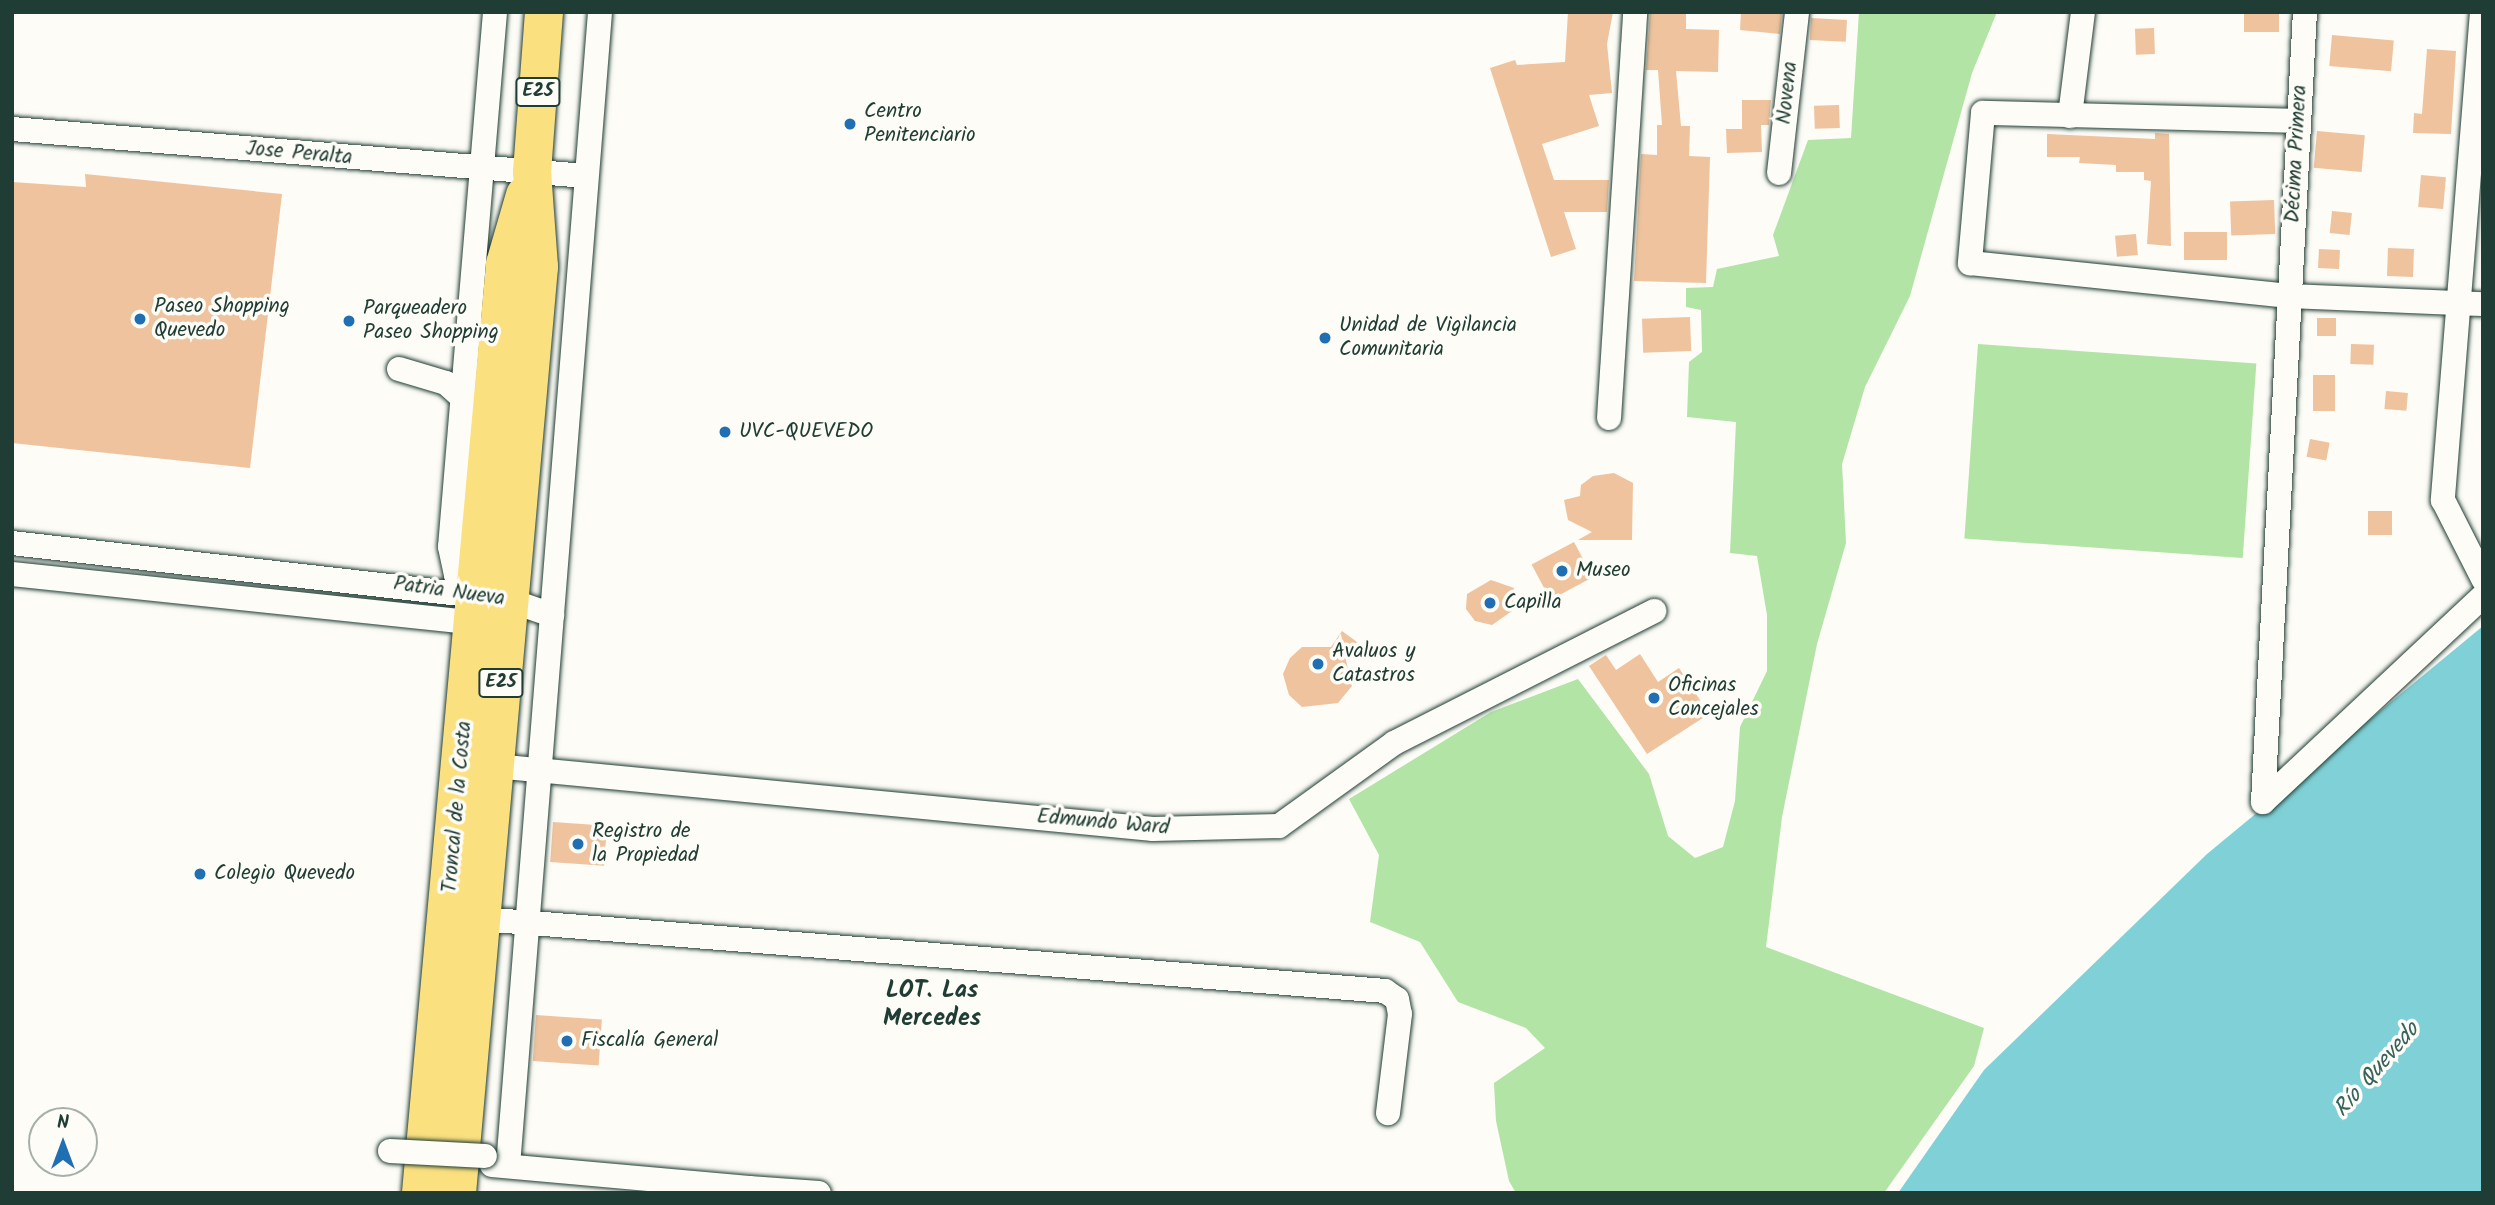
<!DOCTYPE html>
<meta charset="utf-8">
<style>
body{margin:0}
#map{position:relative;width:2495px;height:1205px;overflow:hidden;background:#fdfcf7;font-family:Kalam,sans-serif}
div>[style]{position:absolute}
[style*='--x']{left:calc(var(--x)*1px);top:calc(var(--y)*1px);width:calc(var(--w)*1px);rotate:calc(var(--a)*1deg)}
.green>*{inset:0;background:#b1e4a5;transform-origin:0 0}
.water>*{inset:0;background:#80d1d7}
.building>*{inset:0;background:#eec39d;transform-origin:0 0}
.roads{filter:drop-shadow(0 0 2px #1f3d34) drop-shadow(0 0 2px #1f3d34)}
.street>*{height:24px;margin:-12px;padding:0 12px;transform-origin:12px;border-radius:12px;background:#fdfcf7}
.highway>*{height:38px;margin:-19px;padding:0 19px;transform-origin:19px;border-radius:19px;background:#fbe080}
.bridges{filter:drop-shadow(0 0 2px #1f3d34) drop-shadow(0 0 2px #1f3d34)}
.street-bridge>*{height:24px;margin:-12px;padding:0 12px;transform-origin:12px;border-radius:12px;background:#fdfcf7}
.dots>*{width:19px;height:19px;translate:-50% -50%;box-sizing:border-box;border:4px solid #fdfcf7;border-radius:50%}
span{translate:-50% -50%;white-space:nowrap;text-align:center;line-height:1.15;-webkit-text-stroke:7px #fdfcf7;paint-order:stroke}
.shield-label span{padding:2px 5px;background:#fdfcf7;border:2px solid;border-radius:5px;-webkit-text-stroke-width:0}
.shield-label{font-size:19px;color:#1f3d34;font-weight:700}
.street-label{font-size:21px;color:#1f3d34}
.poi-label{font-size:21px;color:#1f3d34}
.left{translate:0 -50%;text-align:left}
.water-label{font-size:23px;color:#37625d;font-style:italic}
.quarter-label{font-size:24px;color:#1f3d34;font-weight:700}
.frame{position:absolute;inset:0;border:14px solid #1f3d34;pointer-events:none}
.north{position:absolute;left:28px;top:1107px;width:70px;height:70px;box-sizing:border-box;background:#fdfcf7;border:2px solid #a4b0a9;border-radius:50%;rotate:0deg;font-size:19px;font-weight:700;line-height:28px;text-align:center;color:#1f3d34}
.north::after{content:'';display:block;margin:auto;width:24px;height:32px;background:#1f6fb2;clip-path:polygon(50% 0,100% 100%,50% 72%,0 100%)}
</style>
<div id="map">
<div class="green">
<i style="clip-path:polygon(1859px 12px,1997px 12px,1972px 73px,1910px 296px,1865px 387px,1842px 464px,1846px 543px,1817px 644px,1782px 817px,1766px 947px,1984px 1028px,1974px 1066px,1884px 1193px,1516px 1193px,1509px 1181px,1496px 1121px,1494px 1083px,1545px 1048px,1526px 1028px,1458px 1002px,1420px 942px,1370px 922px,1379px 855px,1349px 799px,1491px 712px,1578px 679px,1649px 774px,1668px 836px,1695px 858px,1723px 847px,1735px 801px,1740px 727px,1767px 671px,1767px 615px,1757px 556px,1730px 553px,1736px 422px,1687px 417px,1689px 362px,1702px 352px,1701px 310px,1686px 307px,1686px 288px,1713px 287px,1717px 269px,1779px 256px,1773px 235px,1808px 140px,1851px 138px)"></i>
<i style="left:1978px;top:344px;width:279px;height:195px;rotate:4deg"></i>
</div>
<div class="water">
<i style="clip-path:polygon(2483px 626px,2483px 1193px,1898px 1193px,1984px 1070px,2207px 854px)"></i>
</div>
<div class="building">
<i style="clip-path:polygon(1568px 12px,1613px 12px,1607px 44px,1612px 93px,1589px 95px,1599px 126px,1542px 144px,1554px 180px,1609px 180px,1607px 212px,1564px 212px,1576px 249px,1551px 257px,1490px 68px,1515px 60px,1517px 65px,1565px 62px)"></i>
<i style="clip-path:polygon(1650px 12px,1686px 12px,1686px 29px,1719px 30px,1718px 72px,1676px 71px,1681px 126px,1690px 126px,1689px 156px,1710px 157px,1706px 283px,1634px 281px,1641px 154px,1657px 155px,1657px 125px,1662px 125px,1658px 70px,1646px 70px)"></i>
<i style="clip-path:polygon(1741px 12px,1782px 12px,1780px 34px,1740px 30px)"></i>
<i style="left:2244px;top:12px;width:35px;height:20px"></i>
<i style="left:1811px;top:18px;width:36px;height:22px;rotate:3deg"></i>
<i style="left:2154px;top:28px;width:26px;height:19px;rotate:88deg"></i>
<i style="left:2332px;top:35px;width:62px;height:31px;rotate:5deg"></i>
<i style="clip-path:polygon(2427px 49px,2456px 51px,2451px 134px,2413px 133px,2414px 113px,2422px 114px)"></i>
<i style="clip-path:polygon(1742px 100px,1771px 100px,1769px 125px,1761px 125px,1762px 152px,1727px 153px,1726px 129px,1742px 129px)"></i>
<i style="left:1839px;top:105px;width:23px;height:25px;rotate:88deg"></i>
<i style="left:2317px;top:131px;width:48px;height:37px;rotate:5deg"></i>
<i style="clip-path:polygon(2155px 133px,2169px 134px,2171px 246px,2147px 244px,2151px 181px,2144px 180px,2144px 172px,2116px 172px,2116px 165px,2079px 163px,2080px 157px,2047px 157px,2047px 134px,2155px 139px)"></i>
<i style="clip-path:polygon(85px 174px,282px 194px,250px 468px,12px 443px,12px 182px,86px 187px)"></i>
<i style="left:2421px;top:175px;width:25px;height:32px;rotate:5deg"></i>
<i style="left:2274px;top:200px;width:34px;height:44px;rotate:88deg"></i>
<i style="left:2332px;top:211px;width:20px;height:22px;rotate:6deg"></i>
<i style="left:2184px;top:232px;width:43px;height:28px"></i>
<i style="left:2136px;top:234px;width:21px;height:21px;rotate:85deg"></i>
<i style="left:2388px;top:248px;width:26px;height:28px;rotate:2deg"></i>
<i style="left:2319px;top:249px;width:21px;height:19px;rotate:3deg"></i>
<i style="left:1690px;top:317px;width:34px;height:48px;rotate:88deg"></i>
<i style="left:2317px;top:318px;width:19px;height:18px"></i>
<i style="left:2351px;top:344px;width:23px;height:20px;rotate:2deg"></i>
<i style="left:2313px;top:375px;width:22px;height:36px"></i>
<i style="left:2386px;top:391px;width:22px;height:18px;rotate:5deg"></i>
<i style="left:2310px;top:439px;width:20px;height:18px;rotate:11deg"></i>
<i style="clip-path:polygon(1614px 473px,1633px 483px,1632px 540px,1578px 540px,1592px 532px,1568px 520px,1564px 500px,1580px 496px,1581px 485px,1593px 476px)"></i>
<i style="left:2368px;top:511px;width:24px;height:24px"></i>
<i style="left:1574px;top:542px;width:40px;height:48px;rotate:62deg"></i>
<i style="clip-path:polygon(1491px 580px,1514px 588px,1512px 611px,1492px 625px,1475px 621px,1466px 609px,1467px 594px)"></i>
<i style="clip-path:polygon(1342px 631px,1357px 642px,1345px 656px,1352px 686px,1338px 703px,1302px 707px,1289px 695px,1283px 674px,1290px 658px,1302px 647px,1331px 647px)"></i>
<i style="clip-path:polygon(1640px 654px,1658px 682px,1679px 668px,1709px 714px,1647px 754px,1589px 666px,1606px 655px,1616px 670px)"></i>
<i style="left:553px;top:822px;width:54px;height:40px;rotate:4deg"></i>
<i style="left:536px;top:1015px;width:66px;height:46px;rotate:4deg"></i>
</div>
<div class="roads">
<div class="street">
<i style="--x:2482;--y:12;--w:490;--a:94.6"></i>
<i style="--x:2443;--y:500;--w:89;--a:63.1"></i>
<i style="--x:2070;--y:116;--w:105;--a:-82.9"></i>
<i style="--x:2299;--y:121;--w:316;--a:-178.5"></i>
<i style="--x:1983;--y:113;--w:151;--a:95"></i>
<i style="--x:1970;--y:263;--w:321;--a:5.9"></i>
<i style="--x:2289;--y:296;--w:194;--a:2.4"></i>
<i style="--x:12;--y:129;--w:576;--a:4.68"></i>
<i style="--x:1779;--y:173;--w:162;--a:-83.6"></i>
<i style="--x:399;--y:369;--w:49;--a:16.6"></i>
<i style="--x:446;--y:383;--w:24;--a:42"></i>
<i style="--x:1609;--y:418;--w:407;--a:-86.3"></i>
<i style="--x:12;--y:543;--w:497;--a:6.5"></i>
<i style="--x:506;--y:599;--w:49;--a:19.2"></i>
<i style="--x:12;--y:574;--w:476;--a:6"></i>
<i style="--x:476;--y:595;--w:28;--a:-135"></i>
<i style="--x:456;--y:575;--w:29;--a:-102"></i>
<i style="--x:450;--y:547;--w:537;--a:-85.19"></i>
<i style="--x:495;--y:766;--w:661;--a:5.47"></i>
<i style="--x:1153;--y:829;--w:126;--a:-1.4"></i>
<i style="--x:1279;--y:826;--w:142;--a:-35.8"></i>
<i style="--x:1394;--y:743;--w:292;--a:-26.9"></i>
<i style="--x:2263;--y:802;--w:791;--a:-86.96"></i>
<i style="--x:2263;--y:802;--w:301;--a:-43.1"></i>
<i style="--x:481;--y:919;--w:907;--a:4.55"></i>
<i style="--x:1385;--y:991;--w:14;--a:34"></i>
<i style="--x:1397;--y:999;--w:15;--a:79"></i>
<i style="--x:1400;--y:1014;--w:100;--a:96.9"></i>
<i style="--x:492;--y:1165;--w:258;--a:5.1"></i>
<i style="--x:508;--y:1166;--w:1158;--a:-85.44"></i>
<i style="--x:749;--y:1193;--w:5;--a:-90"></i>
<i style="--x:749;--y:1188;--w:70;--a:4.1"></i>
</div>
<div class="highway">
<i style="--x:421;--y:1193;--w:933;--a:-84.83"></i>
<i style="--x:505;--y:264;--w:72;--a:-73.8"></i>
<i style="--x:457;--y:1193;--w:930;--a:-84.94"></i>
<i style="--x:539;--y:267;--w:95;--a:-94.2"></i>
<i style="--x:532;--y:172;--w:160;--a:-85.7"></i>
</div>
</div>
<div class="bridges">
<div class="street-bridge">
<i style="--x:390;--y:1151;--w:95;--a:3"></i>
</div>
</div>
<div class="dots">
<i style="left:850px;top:124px;background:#1f6fb2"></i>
<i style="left:140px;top:319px;background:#1f6fb2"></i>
<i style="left:349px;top:321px;background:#1f6fb2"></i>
<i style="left:1325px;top:338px;background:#1f6fb2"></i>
<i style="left:725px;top:432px;background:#1f6fb2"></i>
<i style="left:1562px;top:571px;background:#1f6fb2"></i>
<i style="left:1490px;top:603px;background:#1f6fb2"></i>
<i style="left:1318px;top:664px;background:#1f6fb2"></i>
<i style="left:1654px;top:698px;background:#1f6fb2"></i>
<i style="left:578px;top:844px;background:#1f6fb2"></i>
<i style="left:200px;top:874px;background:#1f6fb2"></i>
<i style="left:567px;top:1041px;background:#1f6fb2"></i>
</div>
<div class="shield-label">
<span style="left:538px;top:92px">E25</span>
<span style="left:501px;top:683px">E25</span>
</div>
<div class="street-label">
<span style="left:1788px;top:93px;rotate:-84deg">Novena</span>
<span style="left:299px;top:154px;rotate:5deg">Jose Peralta</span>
<span style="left:2297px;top:154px;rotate:-87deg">Décima Primera</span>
<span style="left:449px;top:592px;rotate:8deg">Patria Nueva</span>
<span style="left:458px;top:807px;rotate:-85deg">Troncal de la Costa</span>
<span style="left:1103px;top:823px;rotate:5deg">Edmundo Ward</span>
</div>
<div class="poi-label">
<span class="left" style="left:864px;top:124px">Centro<br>Penitenciario</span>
<span class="left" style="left:154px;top:319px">Paseo Shopping<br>Quevedo</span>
<span class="left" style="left:363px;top:321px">Parqueadero<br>Paseo Shopping</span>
<span class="left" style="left:1339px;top:338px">Unidad de Vigilancia<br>Comunitaria</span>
<span class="left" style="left:739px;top:432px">UVC-QUEVEDO</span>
<span class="left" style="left:1576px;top:571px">Museo</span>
<span class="left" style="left:1504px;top:603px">Capilla</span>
<span class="left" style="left:1332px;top:664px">Avaluos y<br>Catastros</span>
<span class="left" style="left:1668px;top:698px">Oficinas<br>Concejales</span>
<span class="left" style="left:592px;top:844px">Registro de<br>la Propiedad</span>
<span class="left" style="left:214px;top:874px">Colegio Quevedo</span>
<span class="left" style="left:581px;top:1041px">Fiscalía General</span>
</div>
<div class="water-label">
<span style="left:2377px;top:1070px;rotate:-49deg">Río Quevedo</span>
</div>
<div class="quarter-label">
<span style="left:932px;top:1005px">LOT. Las<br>Mercedes</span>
</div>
<div class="frame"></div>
<div class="north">N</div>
</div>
